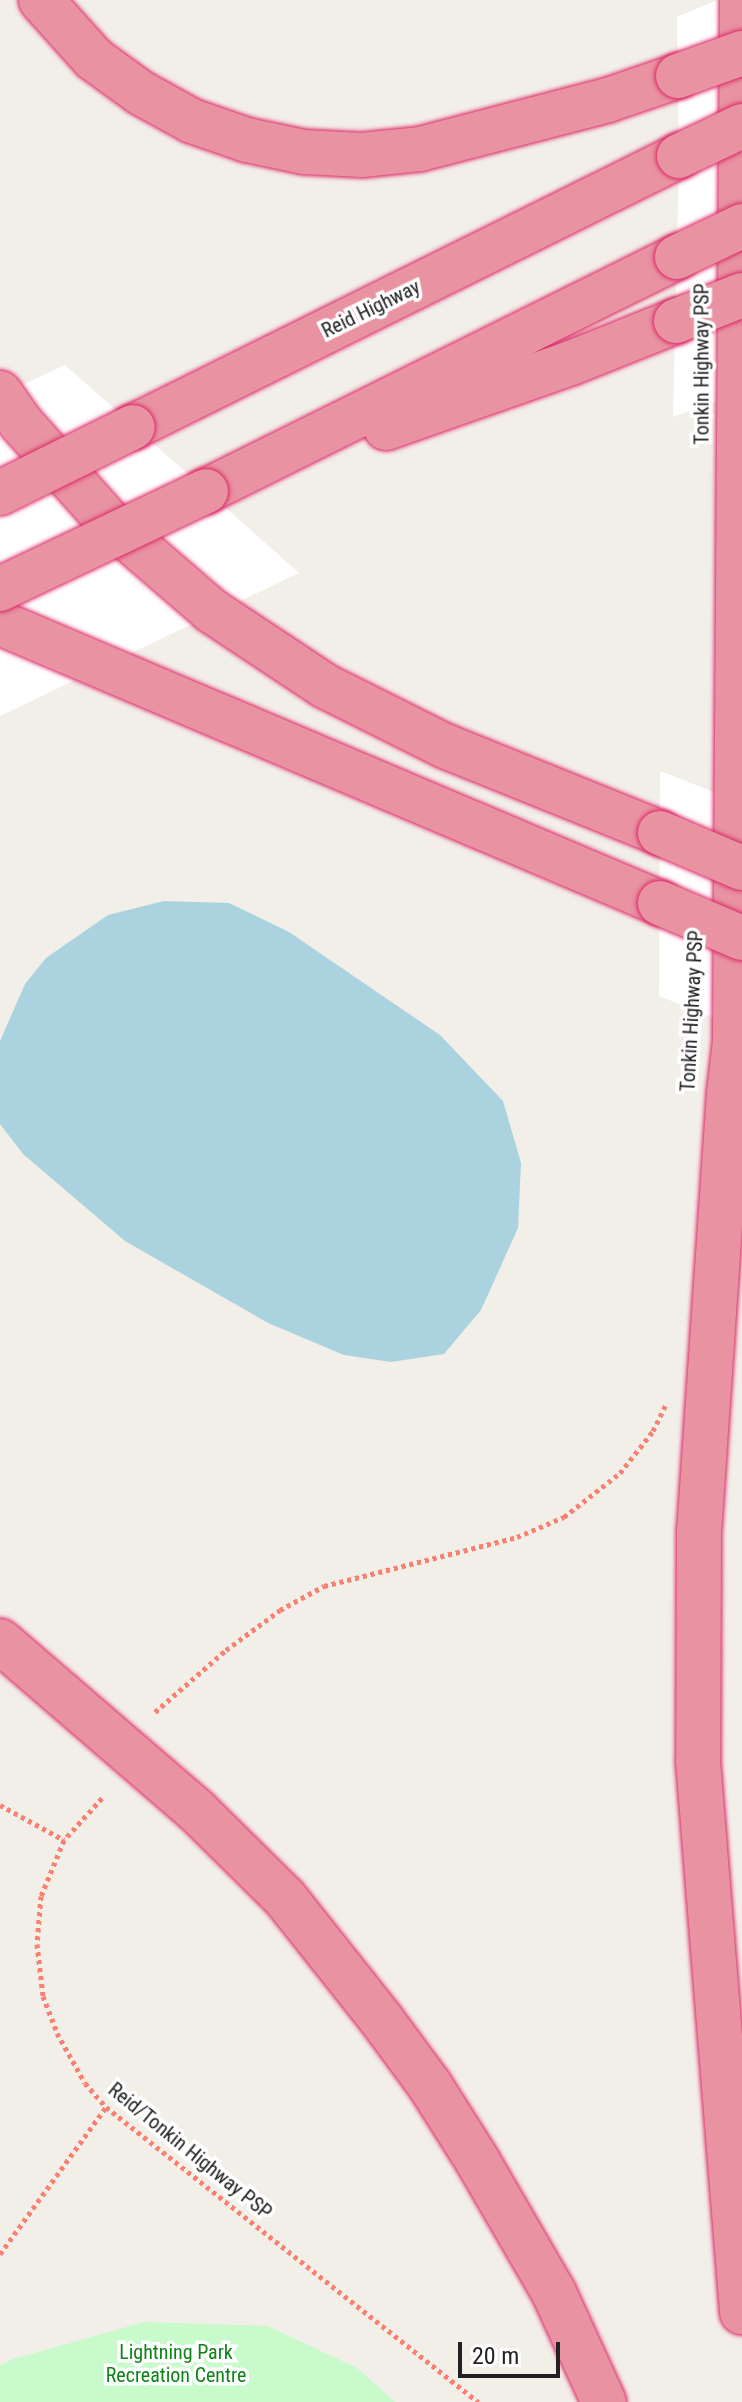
<!DOCTYPE html>
<style>
body{margin:0}
#map{position:relative;width:742px;height:2402px;overflow:hidden;background:#f2efe9;font-family:"Roboto Condensed",sans-serif}
div>[style]{position:absolute}
[style*='--x']{left:calc(var(--x)*1px);top:calc(var(--y)*1px);width:calc(var(--w)*1px);rotate:calc(var(--a)*1deg)}
.park>*{inset:0;background:#c8facc}
.water>*{inset:0;background:#aad3df}
.pier>*{inset:0;background:#fff}
.path>*{height:5px;margin-top:-2.5px;transform-origin:0;background:repeating-linear-gradient(90deg,#fa8072 0 4px,transparent 0 8px)}
.roads{filter:drop-shadow(0 0 2px #dc2a67) drop-shadow(0 0 2px #dc2a67)}
.motorway>*{height:44px;margin:-22px;padding:0 22px;transform-origin:22px;border-radius:22px;background:#e892a2}
.bridges{filter:drop-shadow(0 0 2px #dc2a67) drop-shadow(0 0 2px #dc2a67)}
.motorway-bridge>*{height:44px;margin:-22px;padding:0 22px;transform-origin:22px;border-radius:22px;background:#e892a2}
span{translate:-50% -50%;white-space:nowrap;text-align:center;line-height:1.15;-webkit-text-stroke:7px #fff;paint-order:stroke}
.street-label{font-size:20px;color:#222}
.park-label{font-size:20px;color:#0c8416}
.scale{position:absolute;left:458px;top:2342px;width:102px;height:36px;box-sizing:border-box;border:4px solid #222;border-top:0;padding-left:10px;font-size:24px;line-height:28px;white-space:nowrap;color:#222;-webkit-text-stroke:6px #fff;paint-order:stroke}
</style>
<div id="map">
<div class="park">
<i style="clip-path:polygon(144px 2322px,268px 2326px,357px 2368px,395px 2402px,0 2402px,0 2366px,10px 2360px)"></i>
</div>
<div class="water">
<i style="clip-path:polygon(164px 901px,229px 903px,289px 932px,440px 1035px,503px 1101px,521px 1163px,518px 1228px,481px 1310px,444px 1354px,391px 1362px,344px 1355px,268px 1323px,125px 1241px,23px 1154px,0 1124px,0 1041px,25px 984px,46px 958px,108px 915px)"></i>
</div>
<div class="pier">
<i style="clip-path:polygon(717px 0,742px 0,742px 392px,673px 417px,679px 156px,677px 17px)"></i>
<i style="clip-path:polygon(65px 365px,299px 573px,0 716px,0 395px)"></i>
<i style="clip-path:polygon(660px 771px,742px 803px,742px 1029px,659px 996px)"></i>
</div>
<div class="path">
<i style="--x:155;--y:1712;--w:94;--a:-41.1"></i>
<i style="--x:226;--y:1650;--w:67;--a:-36.5"></i>
<i style="--x:280;--y:1610;--w:50;--a:-28.6"></i>
<i style="--x:324;--y:1586;--w:199;--a:-14.2"></i>
<i style="--x:517;--y:1537;--w:51;--a:-23.1"></i>
<i style="--x:564;--y:1517;--w:71;--a:-38.2"></i>
<i style="--x:620;--y:1473;--w:53;--a:-51.8"></i>
<i style="--x:653;--y:1431;--w:32;--a:-64"></i>
<i style="--x:102;--y:1798;--w:57;--a:132.1"></i>
<i style="--x:64;--y:1840;--w:61;--a:112.3"></i>
<i style="--x:41;--y:1896;--w:48;--a:94.8"></i>
<i style="--x:37;--y:1944;--w:52;--a:83.4"></i>
<i style="--x:43;--y:1996;--w:40;--a:69"></i>
<i style="--x:57;--y:2033;--w:57;--a:60.8"></i>
<i style="--x:85;--y:2083;--w:32;--a:49"></i>
<i style="--x:106;--y:2107;--w:475;--a:38.4"></i>
<i style="--x:0;--y:1805;--w:73;--a:28.7"></i>
<i style="--x:0;--y:2254;--w:181;--a:-54.2"></i>
</div>
<div class="roads">
<div class="motorway">
<i style="--x:41;--y:0;--w:79;--a:48.1"></i>
<i style="--x:94;--y:59;--w:58;--a:35.9"></i>
<i style="--x:141;--y:93;--w:58;--a:28.8"></i>
<i style="--x:192;--y:121;--w:58;--a:19.1"></i>
<i style="--x:247;--y:140;--w:58;--a:11.9"></i>
<i style="--x:304;--y:152;--w:58;--a:3"></i>
<i style="--x:362;--y:155;--w:58;--a:-5.9"></i>
<i style="--x:420;--y:149;--w:194;--a:-14.6"></i>
<i style="--x:608;--y:100;--w:74;--a:-18.9"></i>
<i style="--x:742;--y:0;--w:1041;--a:90.39"></i>
<i style="--x:735;--y:1041;--w:52;--a:96.6"></i>
<i style="--x:729;--y:1093;--w:438;--a:93.9"></i>
<i style="--x:699;--y:1530;--w:231;--a:90.2"></i>
<i style="--x:698;--y:1761;--w:553;--a:85.43"></i>
<i style="--x:0;--y:393;--w:35;--a:55"></i>
<i style="--x:20;--y:422;--w:135;--a:48.3"></i>
<i style="--x:110;--y:523;--w:135;--a:40.8"></i>
<i style="--x:212;--y:611;--w:136;--a:33.6"></i>
<i style="--x:325;--y:686;--w:134;--a:26.6"></i>
<i style="--x:445;--y:746;--w:232;--a:22"></i>
<i style="--x:133;--y:427;--w:610;--a:-26.4"></i>
<i style="--x:386;--y:428;--w:196;--a:-19.4"></i>
<i style="--x:571;--y:363;--w:113;--a:-21.8"></i>
<i style="--x:206;--y:491;--w:526;--a:-26.42"></i>
<i style="--x:0;--y:623;--w:717;--a:22.99"></i>
<i style="--x:0;--y:1641;--w:260;--a:40.8"></i>
<i style="--x:197;--y:1811;--w:124;--a:44.7"></i>
<i style="--x:285;--y:1898;--w:154;--a:51.6"></i>
<i style="--x:381;--y:2019;--w:81;--a:53.6"></i>
<i style="--x:429;--y:2084;--w:90;--a:57.7"></i>
<i style="--x:477;--y:2160;--w:154;--a:59.9"></i>
<i style="--x:554;--y:2293;--w:120;--a:65.4"></i>
</div>
</div>
<div class="bridges">
<div class="motorway-bridge">
<i style="--x:678;--y:76;--w:68;--a:-19.8"></i>
<i style="--x:679;--y:156;--w:70;--a:-25.5"></i>
<i style="--x:677;--y:257;--w:72;--a:-25.5"></i>
<i style="--x:676;--y:321;--w:71;--a:-21.5"></i>
<i style="--x:0;--y:493;--w:148;--a:-26.4"></i>
<i style="--x:0;--y:589;--w:228;--a:-25.4"></i>
<i style="--x:660;--y:833;--w:89;--a:23.1"></i>
<i style="--x:660;--y:903;--w:89;--a:23.1"></i>
</div>
</div>
<div class="street-label">
<span style="left:371px;top:309px;rotate:-26deg">Reid Highway</span>
<span style="left:702px;top:364px;rotate:-90deg">Tonkin Highway PSP</span>
<span style="left:692px;top:1011px;rotate:-87deg">Tonkin Highway PSP</span>
<span style="left:190px;top:2151px;rotate:39deg">Reid/Tonkin Highway PSP</span>
</div>
<div class="park-label">
<span style="left:176px;top:2364px">Lightning Park<br>Recreation Centre</span>
</div>
<div class="scale">20 m</div>
</div>
